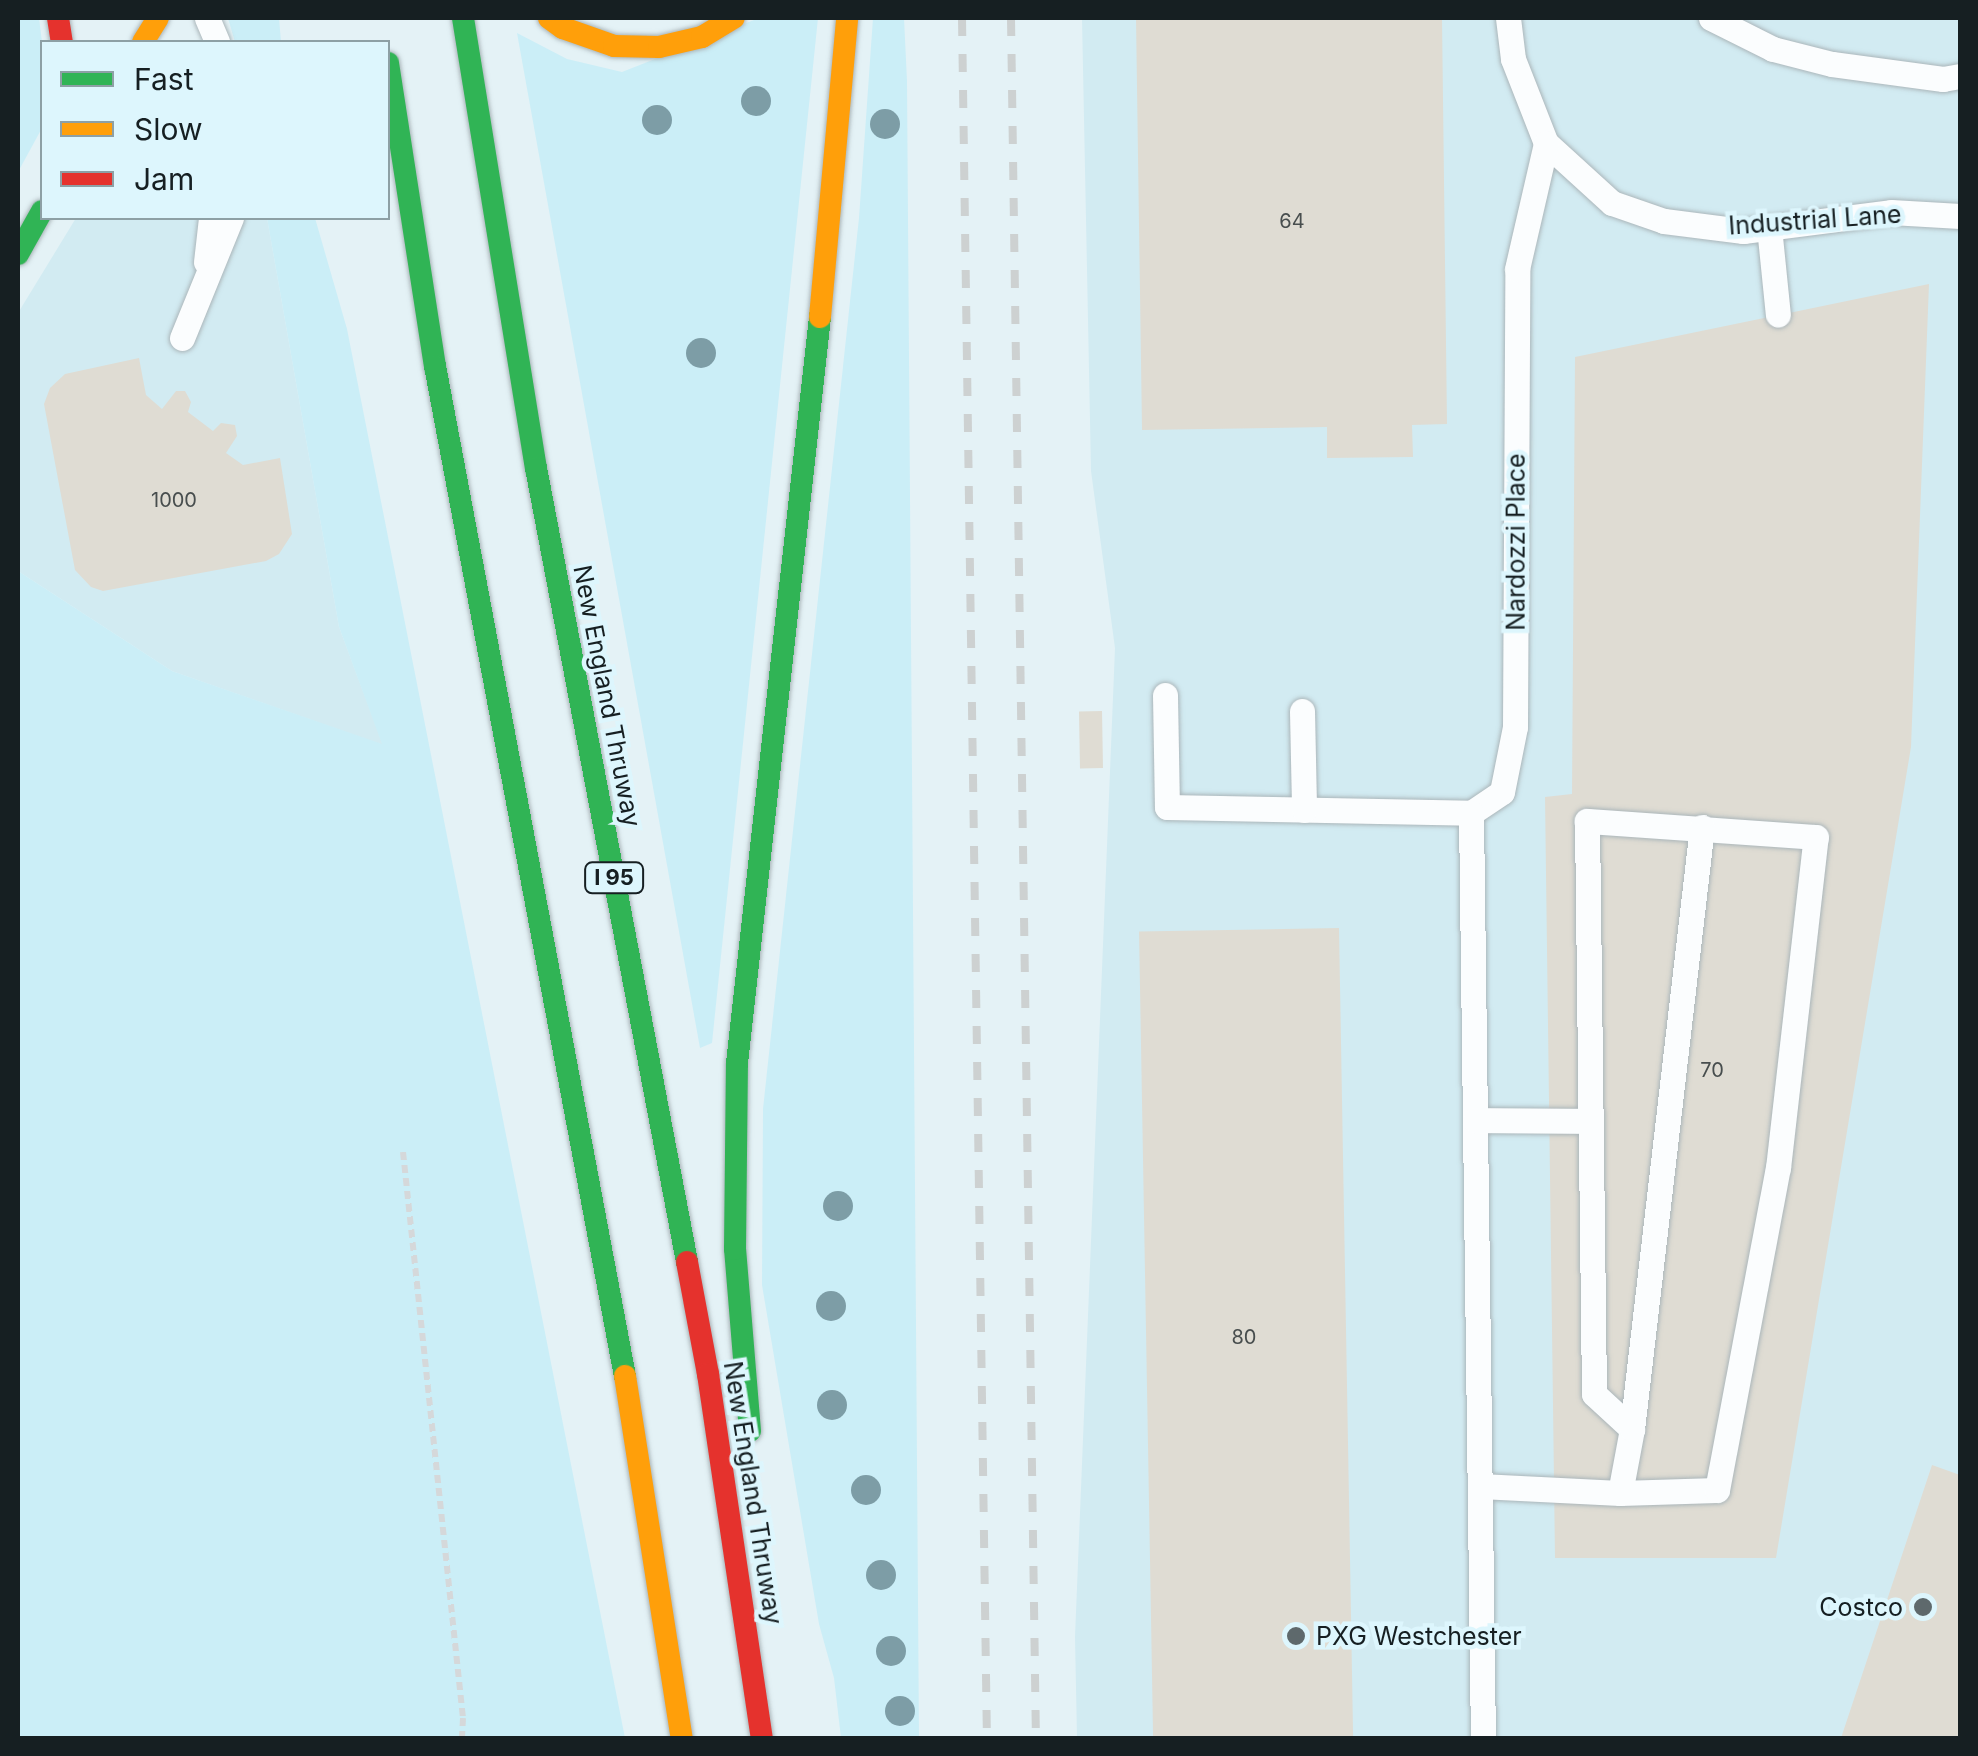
<!DOCTYPE html>
<style>
body{margin:0}
#map{position:relative;width:1978px;height:1756px;overflow:hidden;background:#e4f2f6;font-family:Inter,sans-serif}
div>[style]{position:absolute}
[style*='--x']{left:calc(var(--x)*1px);top:calc(var(--y)*1px);width:calc(var(--w)*1px);rotate:calc(var(--a)*1deg)}
.built>*{inset:0;background:#d2ebf2}
.green>*{inset:0;background:#cbeef7}
.building>*{inset:0;background:#dfdcd3;transform-origin:0 0}
.path>*{height:6px;margin-top:-3px;transform-origin:0;background:repeating-linear-gradient(90deg,#d5d8da 0 8px,transparent 0 13px)}
.roads{filter:drop-shadow(0 0 2px #abb6ba) drop-shadow(0 0 2px #abb6ba)}
.lane>*{height:25px;margin:-12.5px;padding:0 12.5px;transform-origin:12.5px;border-radius:12.5px;background:#fbfdfe}
.fast>*{height:22px;margin:-11px;padding:0 11px;transform-origin:11px;border-radius:11px;background:#30b455}
.slow>*{height:22px;margin:-11px;padding:0 11px;transform-origin:11px;border-radius:11px;background:#ff9f0a}
.jam>*{height:22px;margin:-11px;padding:0 11px;transform-origin:11px;border-radius:11px;background:#e5322d}
.rail>*{height:8px;margin-top:-4px;transform-origin:0;background:repeating-linear-gradient(90deg,#cdd1d1 0 18px,transparent 0 36px)}
.trees>*{width:30px;height:30px;margin:-15px;border-radius:50%;background:#7d9da6}
.dots>*{width:28px;height:28px;translate:-50% -50%;box-sizing:border-box;border:5px solid #ddf6fd;border-radius:50%}
span{translate:-50% -50%;white-space:nowrap;text-align:center;line-height:1.15;-webkit-text-stroke:9px #ddf6fd;paint-order:stroke}
.number-label{font-size:20px;color:#484e4e}
.number-label span{-webkit-text-stroke-width:0}
.shield-label span{padding:2px 8px;background:#ddf6fd;border:2px solid;border-radius:8px;-webkit-text-stroke-width:0}
.shield-label{font-size:22px;color:#161f22;font-weight:700}
.street-label{font-size:25px;color:#161f22}
.poi-label{font-size:25px;color:#161f22}
.right{translate:-100% -50%;text-align:right}
.left{translate:0 -50%;text-align:left}
.frame{position:absolute;inset:0;border:20px solid #161f22;pointer-events:none}
.legend{position:absolute;left:40px;top:40px;width:350px;height:180px;box-sizing:border-box;background:#ddf6fd;border:2px solid #8da0a5;margin:0;padding:12px 18px;list-style:none;font-size:30px;color:#161f22}
.legend li{display:flex;align-items:center;gap:20px;height:50px}
.legend b{width:50px;border:2px solid #8da0a5}
</style>
<div id="map">
<div class="built">
<i style="clip-path:polygon(1082px 18px,1960px 18px,1960px 1738px,1077px 1738px,1075px 1637px,1115px 648px,1091px 471px)"></i>
<i style="clip-path:polygon(76px 218px,267px 218px,339px 627px,383px 745px,172px 671px,18px 571px,18px 313px)"></i>
</div>
<div class="green">
<i style="clip-path:polygon(18px 18px,39px 18px,42px 42px,42px 128px,18px 172px)"></i>
<i style="clip-path:polygon(228px 18px,279px 18px,281px 42px,235px 42px)"></i>
<i style="clip-path:polygon(759px 18px,818px 18px,712px 1043px,700px 1048px,517px 33px,567px 59px,622px 72px)"></i>
<i style="clip-path:polygon(873px 18px,904px 18px,907px 81px,919px 1738px,841px 1738px,834px 1678px,819px 1624px,762px 1285px,763px 1109px,859px 218px)"></i>
<i style="clip-path:polygon(267px 218px,315px 218px,347px 329px,625px 1738px,18px 1738px,18px 571px,172px 671px,382px 744px,339px 627px)"></i>
</div>
<div class="building">
<i style="clip-path:polygon(1136px 18px,1442px 18px,1447px 424px,1412px 425px,1413px 457px,1327px 458px,1327px 427px,1142px 430px)"></i>
<i style="clip-path:polygon(1929px 284px,1911px 747px,1776px 1558px,1555px 1558px,1545px 797px,1572px 794px,1575px 357px)"></i>
<i style="clip-path:polygon(139px 358px,146px 395px,162px 409px,176px 391px,185px 391px,191px 402px,188px 412px,213px 431px,221px 423px,235px 425px,237px 436px,226px 453px,243px 465px,280px 458px,292px 534px,279px 554px,266px 561px,103px 591px,91px 587px,75px 570px,44px 404px,50px 388px,65px 374px)"></i>
<i style="left:1102px;top:711px;width:57px;height:23px;rotate:89deg"></i>
<i style="left:1339px;top:928px;width:810px;height:200px;rotate:89deg"></i>
<i style="clip-path:polygon(1932px 1465px,1960px 1475px,1960px 1738px,1841px 1738px)"></i>
</div>
<div class="path">
<i style="--x:403;--y:1152;--w:569;--a:83.95"></i>
<i style="--x:463;--y:1718;--w:20;--a:93"></i>
</div>
<div class="roads">
<div class="lane">
<i style="--x:207;--y:18;--w:26;--a:67"></i>
<i style="--x:1508;--y:18;--w:41;--a:83"></i>
<i style="--x:1513;--y:59;--w:90;--a:68.6"></i>
<i style="--x:1546;--y:143;--w:89;--a:42.3"></i>
<i style="--x:1612;--y:203;--w:55;--a:19.1"></i>
<i style="--x:1664;--y:221;--w:80;--a:7.2"></i>
<i style="--x:1743;--y:231;--w:149;--a:-7.3"></i>
<i style="--x:1891;--y:212;--w:69;--a:3.3"></i>
<i style="--x:1711;--y:18;--w:69;--a:26.6"></i>
<i style="--x:1773;--y:49;--w:61;--a:14.3"></i>
<i style="--x:1832;--y:64;--w:112;--a:7.7"></i>
<i style="--x:1943;--y:79;--w:17;--a:-10"></i>
<i style="--x:1769;--y:227;--w:88;--a:84.2"></i>
<i style="--x:206;--y:262;--w:44;--a:-83.5"></i>
<i style="--x:182;--y:338;--w:130;--a:-67.8"></i>
<i style="--x:1165;--y:695;--w:112;--a:89"></i>
<i style="--x:1167;--y:807;--w:304;--a:1.1"></i>
<i style="--x:1471;--y:813;--w:37;--a:-34"></i>
<i style="--x:1502;--y:792;--w:66;--a:-78.7"></i>
<i style="--x:1515;--y:727;--w:458;--a:-89.7"></i>
<i style="--x:1517;--y:269;--w:129;--a:-77"></i>
<i style="--x:1302;--y:711;--w:99;--a:88.8"></i>
<i style="--x:1471;--y:813;--w:925;--a:89.26"></i>
<i style="--x:1475;--y:1120;--w:114;--a:0.5"></i>
<i style="--x:1480;--y:1486;--w:140;--a:2.9"></i>
<i style="--x:1620;--y:1493;--w:97;--a:-1.8"></i>
<i style="--x:1717;--y:1490;--w:328;--a:-79.3"></i>
<i style="--x:1778;--y:1168;--w:333;--a:-83.5"></i>
<i style="--x:1816;--y:837;--w:230;--a:-176"></i>
<i style="--x:1587;--y:821;--w:573;--a:89.3"></i>
<i style="--x:1594;--y:1394;--w:52;--a:42.6"></i>
<i style="--x:1620;--y:1493;--w:65;--a:-79.4"></i>
<i style="--x:1632;--y:1429;--w:606;--a:-83.37"></i>
</div>
<div class="fast">
<i style="--x:463;--y:18;--w:456;--a:80.8"></i>
<i style="--x:536;--y:468;--w:808;--a:79.23"></i>
<i style="--x:388;--y:63;--w:307;--a:81.2"></i>
<i style="--x:435;--y:366;--w:1028;--a:79.35"></i>
<i style="--x:18;--y:254;--w:49;--a:-60.8"></i>
<i style="--x:750;--y:1431;--w:183;--a:-94.7"></i>
<i style="--x:735;--y:1249;--w:186;--a:-89.4"></i>
<i style="--x:737;--y:1063;--w:751;--a:-83.65"></i>
</div>
<div class="slow">
<i style="--x:549;--y:18;--w:17;--a:36"></i>
<i style="--x:563;--y:28;--w:54;--a:19.4"></i>
<i style="--x:614;--y:46;--w:45;--a:1.3"></i>
<i style="--x:659;--y:47;--w:44;--a:-13.1"></i>
<i style="--x:702;--y:37;--w:37;--a:-31"></i>
<i style="--x:143;--y:42;--w:28;--a:-58"></i>
<i style="--x:820;--y:317;--w:300;--a:-84.8"></i>
<i style="--x:625;--y:1376;--w:366;--a:81.1"></i>
</div>
<div class="jam">
<i style="--x:58;--y:18;--w:24;--a:81"></i>
<i style="--x:687;--y:1262;--w:114;--a:79.4"></i>
<i style="--x:708;--y:1374;--w:368;--a:81.6"></i>
</div>
</div>
<div class="rail">
<i style="--x:962;--y:18;--w:1720;--a:89.17"></i>
<i style="--x:1011;--y:18;--w:1720;--a:89.17"></i>
</div>
<div class="trees">
<i style="left:756px;top:101px"></i>
<i style="left:657px;top:120px"></i>
<i style="left:885px;top:124px"></i>
<i style="left:701px;top:353px"></i>
<i style="left:838px;top:1206px"></i>
<i style="left:831px;top:1306px"></i>
<i style="left:832px;top:1405px"></i>
<i style="left:866px;top:1490px"></i>
<i style="left:881px;top:1575px"></i>
<i style="left:891px;top:1651px"></i>
<i style="left:900px;top:1711px"></i>
</div>
<div class="dots">
<i style="left:1923px;top:1607px;background:#5e696c"></i>
<i style="left:1296px;top:1636px;background:#5e696c"></i>
</div>
<div class="number-label">
<span style="left:1292px;top:221px">64</span>
<span style="left:174px;top:500px">1000</span>
<span style="left:1712px;top:1070px">70</span>
<span style="left:1244px;top:1337px">80</span>
</div>
<div class="shield-label">
<span style="left:614px;top:878px">I 95</span>
</div>
<div class="street-label">
<span style="left:1815px;top:220px;rotate:-4deg">Industrial Lane</span>
<span style="left:1516px;top:542px;rotate:-90deg">Nardozzi Place</span>
<span style="left:607px;top:696px;rotate:79deg">New England Thruway</span>
<span style="left:753px;top:1493px;rotate:81deg">New England Thruway</span>
</div>
<div class="poi-label">
<span class="right" style="left:1903px;top:1607px">Costco</span>
<span class="left" style="left:1316px;top:1636px">PXG Westchester</span>
</div>
<div class="frame"></div>
<ul class="legend">
<li><b style="height:12px;background:#30b455"></b>Fast</li>
<li><b style="height:12px;background:#ff9f0a"></b>Slow</li>
<li><b style="height:12px;background:#e5322d"></b>Jam</li>
</ul>
</div>
